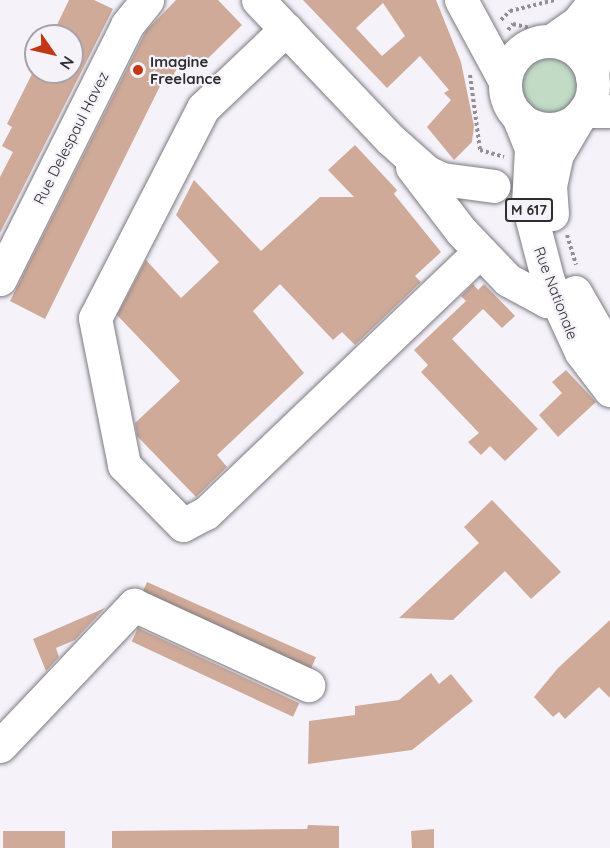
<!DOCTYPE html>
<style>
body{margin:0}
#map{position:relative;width:610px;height:848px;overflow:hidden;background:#f5f2fa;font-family:Quicksand,sans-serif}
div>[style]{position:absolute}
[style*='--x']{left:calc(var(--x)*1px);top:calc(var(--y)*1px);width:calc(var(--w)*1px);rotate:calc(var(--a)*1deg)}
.green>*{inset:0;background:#c1dbc5}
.round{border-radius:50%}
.building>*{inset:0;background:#cfaa99;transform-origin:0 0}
.path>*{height:4px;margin-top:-2px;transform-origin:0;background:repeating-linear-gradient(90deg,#929096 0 3px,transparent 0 6px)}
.roads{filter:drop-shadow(0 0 2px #7c7a81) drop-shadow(0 0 2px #7c7a81)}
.minor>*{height:33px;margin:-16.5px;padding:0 16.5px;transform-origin:16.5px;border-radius:16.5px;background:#fff}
.major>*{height:33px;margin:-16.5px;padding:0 16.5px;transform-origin:16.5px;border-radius:16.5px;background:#fff}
.major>.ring{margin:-16.5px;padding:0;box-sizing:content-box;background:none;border:33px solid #fff;border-radius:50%}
.dots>*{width:16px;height:16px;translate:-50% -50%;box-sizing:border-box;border:3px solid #f5f2fa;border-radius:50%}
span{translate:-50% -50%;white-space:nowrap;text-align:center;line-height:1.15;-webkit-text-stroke:4.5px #f5f2fa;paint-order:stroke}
.shield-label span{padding:2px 4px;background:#f5f2fa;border:2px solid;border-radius:4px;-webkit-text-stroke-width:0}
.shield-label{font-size:14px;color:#2e2d30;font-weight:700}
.poi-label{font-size:15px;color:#2e2d30;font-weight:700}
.left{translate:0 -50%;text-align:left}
.street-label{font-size:15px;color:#2e2d30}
.north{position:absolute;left:24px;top:24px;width:60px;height:60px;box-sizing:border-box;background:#f5f2fa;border:2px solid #a5a3a9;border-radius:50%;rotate:124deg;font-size:16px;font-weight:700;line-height:24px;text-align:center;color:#2e2d30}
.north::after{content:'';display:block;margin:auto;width:21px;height:27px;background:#c23815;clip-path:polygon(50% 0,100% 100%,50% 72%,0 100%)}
</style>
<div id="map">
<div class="green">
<i class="round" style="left:518px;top:53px;width:62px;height:62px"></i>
</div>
<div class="building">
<i style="clip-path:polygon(69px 0,94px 0,113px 9px,0 233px,0 177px,13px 152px,2px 146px,12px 127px,7px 124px,32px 74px,48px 82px,53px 72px,72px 72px,72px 36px,53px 33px)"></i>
<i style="clip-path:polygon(176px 0,218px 0,242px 25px,197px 69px,181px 61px,170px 81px,164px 78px,45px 319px,10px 301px,146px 31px)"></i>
<i style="clip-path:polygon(evenodd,303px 0,436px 0,461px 62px,474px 126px,472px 142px,454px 160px,427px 127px,451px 100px,444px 93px,449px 90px,420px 56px,387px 88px,303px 0,383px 3px,405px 36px,382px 56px,356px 28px,383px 3px)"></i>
<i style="clip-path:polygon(355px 145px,397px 190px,394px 194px,441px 252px,415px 276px,421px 282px,355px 345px,342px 332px,333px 340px,280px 284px,253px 311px,304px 373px,217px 455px,227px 467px,196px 497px,137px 436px,135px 423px,180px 381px,117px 315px,146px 260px,181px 298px,219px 262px,176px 215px,194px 180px,261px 251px,320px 197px,354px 197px,328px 170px)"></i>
<i style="clip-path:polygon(473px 284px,478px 290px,484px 284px,515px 316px,502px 328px,483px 309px,452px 339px,538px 429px,505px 461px,490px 446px,481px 455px,468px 442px,479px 433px,421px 372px,428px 365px,414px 350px,466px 301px,461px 296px)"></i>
<i style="clip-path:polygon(566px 370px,596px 402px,558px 437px,539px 415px,562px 393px,552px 382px)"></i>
<i style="clip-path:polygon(492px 500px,561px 572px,531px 599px,505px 571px,453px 620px,399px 618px,479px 543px,464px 527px)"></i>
<i style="left:147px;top:582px;width:185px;height:13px;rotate:24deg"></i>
<i style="clip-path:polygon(105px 608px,75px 640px,56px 648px,59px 657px,46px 671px,33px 639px)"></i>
<i style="clip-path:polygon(610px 620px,610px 698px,599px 687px,565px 719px,559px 712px,553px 717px,534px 697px,558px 668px)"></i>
<i style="left:138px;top:628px;width:178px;height:15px;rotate:25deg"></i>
<i style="clip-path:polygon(431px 673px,439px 684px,451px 674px,473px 701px,412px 750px,308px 764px,309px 721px,355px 715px,355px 706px,399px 700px)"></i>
<i style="clip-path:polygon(308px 825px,339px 826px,339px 848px,112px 848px,112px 831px,307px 829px)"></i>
<i style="clip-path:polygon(434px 829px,434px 848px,412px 848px,411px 831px)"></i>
<i style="left:65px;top:831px;width:17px;height:62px;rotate:90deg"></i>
</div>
<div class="path">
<i style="--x:501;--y:20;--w:13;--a:-45"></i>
<i style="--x:510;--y:11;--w:46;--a:-13.7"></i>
<i style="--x:508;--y:30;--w:8;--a:-50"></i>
<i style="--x:513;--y:24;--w:17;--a:13"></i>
<i style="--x:470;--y:75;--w:76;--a:82.4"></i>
<i style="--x:480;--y:150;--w:25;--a:16"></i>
<i style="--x:567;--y:235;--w:31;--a:73"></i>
</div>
<div class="roads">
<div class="minor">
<i style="--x:258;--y:0;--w:193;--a:46.5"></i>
<i style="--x:391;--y:140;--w:48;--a:41.6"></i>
<i style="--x:427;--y:172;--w:17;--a:25"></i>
<i style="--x:442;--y:179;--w:52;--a:7.7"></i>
<i style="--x:286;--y:29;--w:115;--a:136.4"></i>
<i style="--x:203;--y:108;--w:236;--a:117.2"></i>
<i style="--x:95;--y:318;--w:150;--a:78.8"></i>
<i style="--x:124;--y:465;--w:84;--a:45.5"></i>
<i style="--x:183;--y:525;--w:26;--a:-28"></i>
<i style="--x:206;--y:513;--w:378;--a:-43.7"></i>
<i style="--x:551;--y:41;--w:33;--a:-35"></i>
<i style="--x:578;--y:22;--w:28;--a:-52"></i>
<i style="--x:592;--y:77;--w:29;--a:-84"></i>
<i style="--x:595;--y:48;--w:43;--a:-69.4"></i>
<i style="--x:584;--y:111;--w:26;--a:0"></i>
<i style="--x:412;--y:167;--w:81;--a:52.6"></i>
<i style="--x:461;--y:231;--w:68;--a:46.2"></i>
<i style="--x:508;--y:280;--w:44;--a:28.3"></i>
<i style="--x:547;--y:301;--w:31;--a:-4"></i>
<i style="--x:0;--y:279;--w:284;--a:-63.4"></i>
<i style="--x:127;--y:25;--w:32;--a:-51"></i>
<i style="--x:0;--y:746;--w:195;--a:-46.5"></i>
<i style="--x:134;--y:605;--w:192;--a:24.7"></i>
</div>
<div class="major">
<i style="--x:461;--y:0;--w:92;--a:61.5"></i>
<i class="ring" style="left:505px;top:41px;width:55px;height:55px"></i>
<i style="--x:518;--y:116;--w:35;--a:68"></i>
<i style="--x:531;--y:149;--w:55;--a:93.1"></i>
<i style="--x:528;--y:204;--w:80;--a:75.4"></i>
<i style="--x:548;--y:281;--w:78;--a:65.1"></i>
<i style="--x:581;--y:352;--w:48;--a:52.7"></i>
<i style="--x:552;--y:214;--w:28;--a:-94"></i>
<i style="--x:550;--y:186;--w:33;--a:-78"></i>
<i style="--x:557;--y:154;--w:43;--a:-59.3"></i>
<i style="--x:575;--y:292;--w:70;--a:60.2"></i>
</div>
</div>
<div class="dots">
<i style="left:138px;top:70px;background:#c23815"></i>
</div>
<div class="shield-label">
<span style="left:529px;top:210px">M 617</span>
</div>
<div class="poi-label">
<span class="left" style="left:150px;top:70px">Imagine<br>Freelance</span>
</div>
<div class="street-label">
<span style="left:71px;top:138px;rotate:-63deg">Rue Delespaul Havez</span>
<span style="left:556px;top:293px;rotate:69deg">Rue Nationale</span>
</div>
<div class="north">N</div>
</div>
